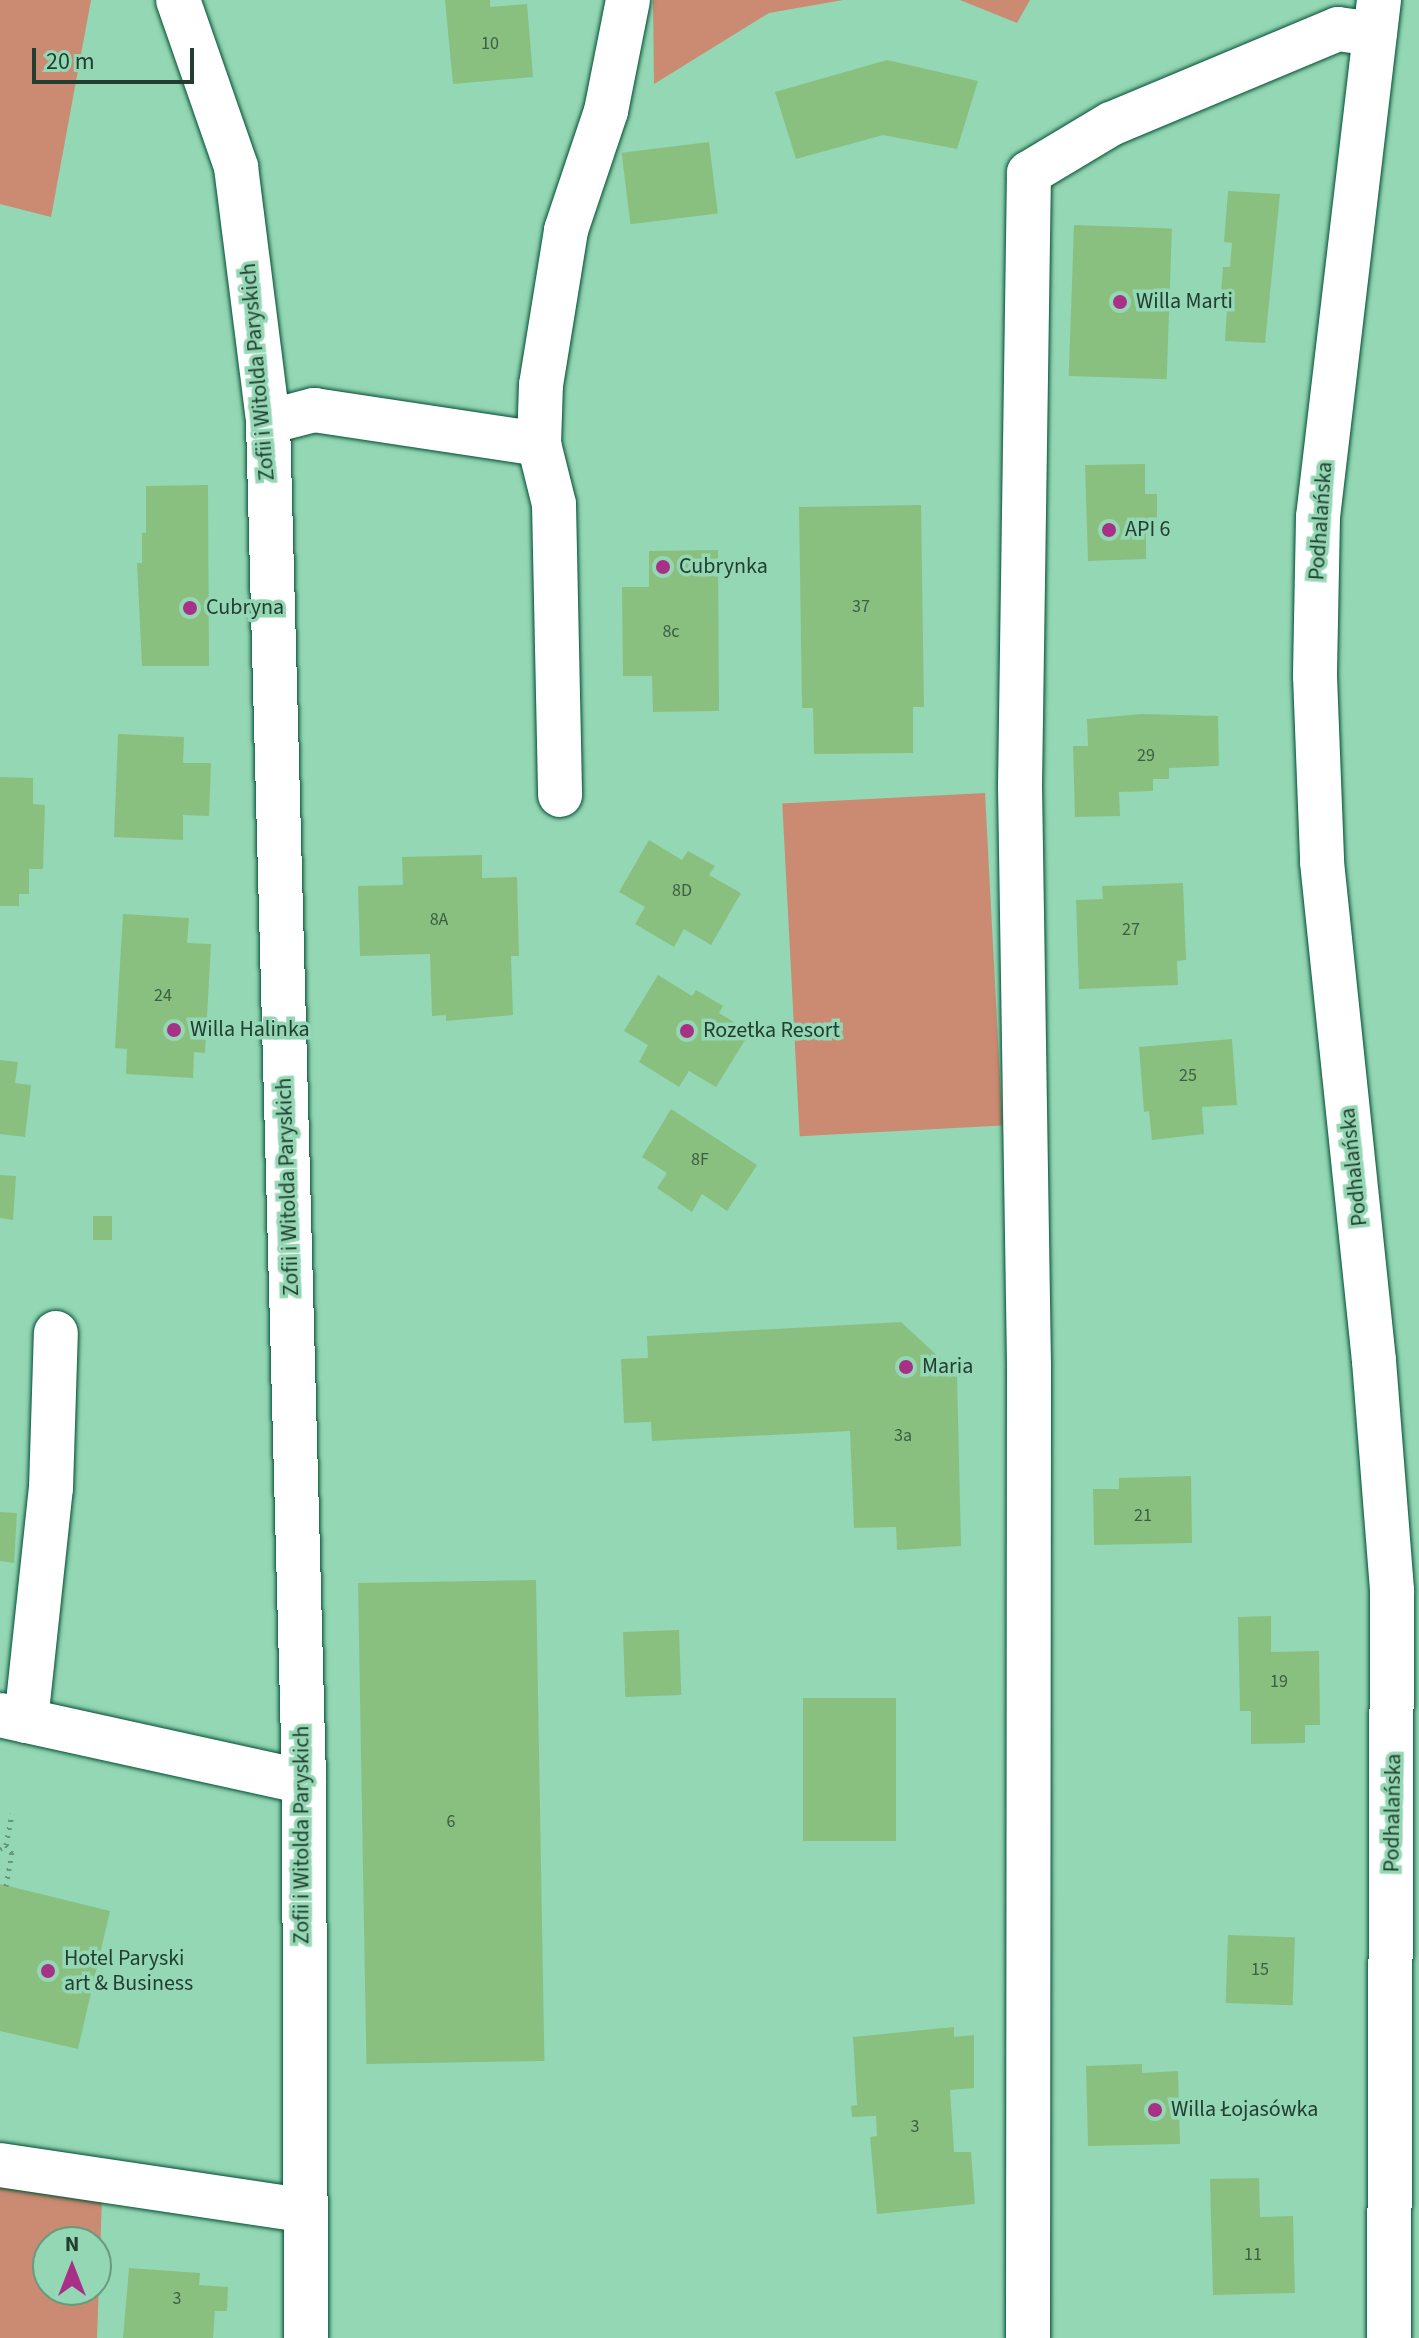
<!DOCTYPE html>
<meta charset="utf-8">
<style>
body{margin:0}
#map{position:relative;width:1419px;height:2338px;overflow:hidden;background:#94d7b4;font-family:"Source Sans 3",sans-serif}
div>[style]{position:absolute}
[style*='--x']{left:calc(var(--x)*1px);top:calc(var(--y)*1px);width:calc(var(--w)*1px);rotate:calc(var(--a)*1deg)}
.green>*{inset:0;background:#cb8a72;transform-origin:0 0}
.building>*{inset:0;background:#89c080;transform-origin:0 0}
.path>*{height:5px;margin-top:-2.5px;transform-origin:0;background:repeating-linear-gradient(90deg,#65987d 0 2px,transparent 0 8px)}
.roads{filter:drop-shadow(0 0 2px #014f33) drop-shadow(0 0 2px #014f33)}
.minor>*{height:44px;margin:-22px;padding:0 22px;transform-origin:22px;border-radius:22px;background:#fff}
.dots>*{width:22px;height:22px;translate:-50% -50%;box-sizing:border-box;border:4px solid #94d7b4;border-radius:50%}
span{translate:-50% -50%;white-space:nowrap;text-align:center;line-height:1.15;-webkit-text-stroke:7px #94d7b4;paint-order:stroke}
.number-label{font-size:18px;color:#3c5e44}
.number-label span{-webkit-text-stroke-width:0}
.poi-label{font-size:22px;color:#233e30}
.left{translate:0 -50%;text-align:left}
.street-label{font-size:22px;color:#233e30}
.north{position:absolute;left:32px;top:2226px;width:80px;height:80px;box-sizing:border-box;background:#94d7b4;border:2px solid #679a7f;border-radius:50%;rotate:0deg;font-size:22px;font-weight:700;line-height:32px;text-align:center;color:#233e30}
.north::after{content:'';display:block;margin:auto;width:28px;height:36px;background:#a83087;clip-path:polygon(50% 0,100% 100%,50% 72%,0 100%)}
.scale{position:absolute;left:32px;top:48px;width:162px;height:36px;box-sizing:border-box;border:4px solid #233e30;border-top:0;padding-left:10px;font-size:24px;line-height:28px;white-space:nowrap;color:#233e30;-webkit-text-stroke:6px #94d7b4;paint-order:stroke}
</style>
<div id="map">
<div class="green">
<i style="clip-path:polygon(0 0,91px 0,51px 217px,0 204px)"></i>
<i style="clip-path:polygon(653px 0,843px 0,769px 13px,654px 84px)"></i>
<i style="clip-path:polygon(960px 0,1030px 0,1017px 23px)"></i>
<i style="left:985px;top:793px;width:333px;height:203px;rotate:87deg"></i>
<i style="clip-path:polygon(evenodd,0 2181px,102px 2198px,97px 2338px,0 2338px,0 2181px,48px 2242px,96px 2242px,96px 2290px,48px 2290px,48px 2242px)"></i>
</div>
<div class="building">
<i style="clip-path:polygon(445px 0,490px 0,490px 7px,527px 4px,533px 77px,453px 84px)"></i>
<i style="clip-path:polygon(887px 60px,978px 81px,957px 149px,883px 135px,796px 159px,775px 92px)"></i>
<i style="left:709px;top:142px;width:72px;height:88px;rotate:83deg"></i>
<i style="clip-path:polygon(1228px 191px,1280px 194px,1265px 343px,1225px 341px,1227px 308px,1220px 307px,1223px 267px,1230px 267px,1232px 243px,1224px 242px)"></i>
<i style="left:1074px;top:225px;width:98px;height:151px;rotate:2deg"></i>
<i style="clip-path:polygon(1145px 464px,1145px 494px,1157px 494px,1157px 526px,1146px 526px,1146px 559px,1088px 561px,1085px 465px)"></i>
<i style="clip-path:polygon(208px 485px,209px 666px,142px 666px,137px 563px,142px 563px,142px 533px,146px 533px,146px 486px)"></i>
<i style="clip-path:polygon(921px 505px,924px 707px,913px 707px,913px 753px,814px 754px,813px 708px,802px 708px,799px 507px)"></i>
<i style="clip-path:polygon(718px 550px,719px 711px,653px 712px,652px 676px,623px 676px,622px 587px,649px 587px,649px 551px)"></i>
<i style="clip-path:polygon(1141px 714px,1218px 716px,1219px 766px,1169px 768px,1169px 779px,1153px 779px,1153px 791px,1119px 792px,1120px 816px,1075px 817px,1073px 746px,1088px 746px,1087px 719px)"></i>
<i style="clip-path:polygon(118px 734px,184px 737px,183px 763px,211px 763px,209px 816px,183px 815px,183px 840px,114px 837px)"></i>
<i style="clip-path:polygon(0 777px,33px 778px,33px 804px,45px 805px,43px 869px,29px 869px,29px 894px,19px 894px,19px 906px,0 906px)"></i>
<i style="clip-path:polygon(649px 840px,682px 860px,688px 851px,715px 866px,709px 875px,741px 893px,711px 945px,684px 929px,674px 947px,635px 924px,645px 907px,619px 892px)"></i>
<i style="clip-path:polygon(482px 855px,482px 878px,517px 877px,519px 956px,511px 956px,513px 1015px,446px 1021px,446px 1015px,432px 1016px,430px 954px,360px 956px,358px 886px,403px 885px,402px 857px)"></i>
<i style="clip-path:polygon(1183px 883px,1186px 960px,1177px 961px,1178px 985px,1079px 989px,1076px 900px,1103px 899px,1102px 886px)"></i>
<i style="clip-path:polygon(123px 914px,189px 918px,187px 943px,211px 944px,205px 1053px,194px 1052px,193px 1078px,126px 1074px,127px 1049px,115px 1048px)"></i>
<i style="clip-path:polygon(658px 975px,692px 996px,696px 990px,723px 1006px,719px 1013px,750px 1032px,716px 1087px,689px 1071px,679px 1087px,639px 1062px,648px 1045px,624px 1031px)"></i>
<i style="clip-path:polygon(1232px 1039px,1237px 1105px,1202px 1107px,1204px 1134px,1152px 1140px,1149px 1111px,1144px 1112px,1139px 1047px)"></i>
<i style="clip-path:polygon(0 1060px,18px 1062px,15px 1083px,31px 1085px,25px 1137px,0 1134px)"></i>
<i style="clip-path:polygon(671px 1109px,757px 1165px,727px 1211px,702px 1194px,692px 1212px,657px 1188px,667px 1173px,642px 1157px)"></i>
<i style="clip-path:polygon(0 1175px,16px 1176px,13px 1220px,0 1218px)"></i>
<i style="left:93px;top:1216px;width:19px;height:24px"></i>
<i style="clip-path:polygon(901px 1322px,957px 1374px,961px 1546px,897px 1550px,896px 1527px,854px 1528px,850px 1431px,652px 1441px,651px 1422px,624px 1423px,621px 1359px,648px 1358px,647px 1336px)"></i>
<i style="clip-path:polygon(1191px 1476px,1192px 1543px,1094px 1545px,1093px 1489px,1119px 1489px,1119px 1478px)"></i>
<i style="clip-path:polygon(0 1512px,17px 1513px,14px 1563px,0 1561px)"></i>
<i style="left:536px;top:1580px;width:481px;height:178px;rotate:89deg"></i>
<i style="clip-path:polygon(1271px 1616px,1271px 1652px,1319px 1651px,1320px 1725px,1305px 1725px,1305px 1743px,1251px 1744px,1251px 1711px,1240px 1711px,1238px 1617px)"></i>
<i style="left:679px;top:1630px;width:65px;height:56px;rotate:88deg"></i>
<i style="left:803px;top:1698px;width:93px;height:143px"></i>
<i style="clip-path:polygon(0 1884px,110px 1911px,78px 2049px,0 2031px)"></i>
<i style="left:1228px;top:1935px;width:67px;height:68px;rotate:2deg"></i>
<i style="clip-path:polygon(954px 2027px,954px 2037px,974px 2035px,974px 2088px,950px 2090px,954px 2152px,971px 2152px,975px 2204px,877px 2214px,870px 2137px,877px 2136px,876px 2116px,852px 2117px,851px 2106px,857px 2105px,853px 2037px)"></i>
<i style="clip-path:polygon(1142px 2064px,1142px 2073px,1178px 2071px,1180px 2144px,1088px 2146px,1086px 2066px)"></i>
<i style="clip-path:polygon(1259px 2178px,1260px 2217px,1293px 2216px,1295px 2293px,1213px 2295px,1210px 2179px)"></i>
<i style="clip-path:polygon(129px 2268px,200px 2273px,199px 2285px,228px 2287px,227px 2311px,215px 2311px,213px 2338px,123px 2338px)"></i>
</div>
<div class="path">
<i style="--x:0;--y:1849;--w:7;--a:-34"></i>
<i style="--x:6;--y:1845;--w:32;--a:-79"></i>
<i style="--x:6;--y:1886;--w:34;--a:-80"></i>
<i style="--x:12;--y:1853;--w:10;--a:-127"></i>
</div>
<div class="roads">
<div class="minor">
<i style="--x:178;--y:0;--w:177;--a:70.8"></i>
<i style="--x:236;--y:167;--w:257;--a:82.8"></i>
<i style="--x:268;--y:422;--w:1360;--a:88.48"></i>
<i style="--x:304;--y:1782;--w:556;--a:89.79"></i>
<i style="--x:1379;--y:0;--w:521;--a:96.73"></i>
<i style="--x:1318;--y:517;--w:159;--a:91.1"></i>
<i style="--x:1315;--y:676;--w:186;--a:87.8"></i>
<i style="--x:1322;--y:862;--w:502;--a:84.05"></i>
<i style="--x:1374;--y:1361;--w:230;--a:85.5"></i>
<i style="--x:1392;--y:1590;--w:748;--a:90.23"></i>
<i style="--x:268;--y:422;--w:48;--a:-14.6"></i>
<i style="--x:314;--y:410;--w:228;--a:8.6"></i>
<i style="--x:539;--y:444;--w:62;--a:76"></i>
<i style="--x:554;--y:504;--w:291;--a:88.8"></i>
<i style="--x:539;--y:444;--w:59;--a:-88.1"></i>
<i style="--x:541;--y:385;--w:157;--a:-80.8"></i>
<i style="--x:566;--y:230;--w:126;--a:-71.4"></i>
<i style="--x:606;--y:111;--w:113;--a:-78.8"></i>
<i style="--x:0;--y:1715;--w:311;--a:12.4"></i>
<i style="--x:26;--y:1721;--w:234;--a:-83.9"></i>
<i style="--x:51;--y:1488;--w:155;--a:-88.2"></i>
<i style="--x:0;--y:2165;--w:305;--a:8.5"></i>
<i style="--x:1028;--y:2338;--w:973;--a:-89.94"></i>
<i style="--x:1029;--y:1365;--w:579;--a:-90.89"></i>
<i style="--x:1020;--y:786;--w:613;--a:-89.16"></i>
<i style="--x:1029;--y:173;--w:96;--a:-30.9"></i>
<i style="--x:1111;--y:124;--w:246;--a:-22.7"></i>
<i style="--x:1338;--y:29;--w:37;--a:8"></i>
</div>
</div>
<div class="dots">
<i style="left:1120px;top:302px;background:#a83087"></i>
<i style="left:1109px;top:530px;background:#a83087"></i>
<i style="left:663px;top:567px;background:#a83087"></i>
<i style="left:190px;top:608px;background:#a83087"></i>
<i style="left:174px;top:1030px;background:#a83087"></i>
<i style="left:687px;top:1031px;background:#a83087"></i>
<i style="left:906px;top:1367px;background:#a83087"></i>
<i style="left:48px;top:1971px;background:#a83087"></i>
<i style="left:1155px;top:2110px;background:#a83087"></i>
</div>
<div class="number-label">
<span style="left:490px;top:44px">10</span>
<span style="left:861px;top:607px">37</span>
<span style="left:671px;top:632px">8c</span>
<span style="left:1146px;top:756px">29</span>
<span style="left:682px;top:891px">8D</span>
<span style="left:439px;top:920px">8A</span>
<span style="left:1131px;top:930px">27</span>
<span style="left:163px;top:996px">24</span>
<span style="left:1188px;top:1076px">25</span>
<span style="left:700px;top:1160px">8F</span>
<span style="left:903px;top:1436px">3a</span>
<span style="left:1143px;top:1516px">21</span>
<span style="left:1279px;top:1682px">19</span>
<span style="left:451px;top:1822px">6</span>
<span style="left:1260px;top:1970px">15</span>
<span style="left:915px;top:2127px">3</span>
<span style="left:1253px;top:2255px">11</span>
<span style="left:177px;top:2299px">3</span>
</div>
<div class="poi-label">
<span class="left" style="left:1136px;top:302px">Willa Marti</span>
<span class="left" style="left:1125px;top:530px">API 6</span>
<span class="left" style="left:679px;top:567px">Cubrynka</span>
<span class="left" style="left:206px;top:608px">Cubryna</span>
<span class="left" style="left:190px;top:1030px">Willa Halinka</span>
<span class="left" style="left:703px;top:1031px">Rozetka Resort</span>
<span class="left" style="left:922px;top:1367px">Maria</span>
<span class="left" style="left:64px;top:1971px">Hotel Paryski<br>art &amp; Business</span>
<span class="left" style="left:1171px;top:2110px">Willa Łojasówka</span>
</div>
<div class="street-label">
<span style="left:258px;top:372px;rotate:-95deg">Zofii i Witolda Paryskich</span>
<span style="left:1321px;top:521px;rotate:-86deg">Podhalańska</span>
<span style="left:1354px;top:1167px;rotate:-96deg">Podhalańska</span>
<span style="left:288px;top:1187px;rotate:-92deg">Zofii i Witolda Paryskich</span>
<span style="left:1393px;top:1813px;rotate:-89deg">Podhalańska</span>
<span style="left:302px;top:1835px;rotate:-90deg">Zofii i Witolda Paryskich</span>
</div>
<div class="north">N</div>
<div class="scale">20 m</div>
</div>
